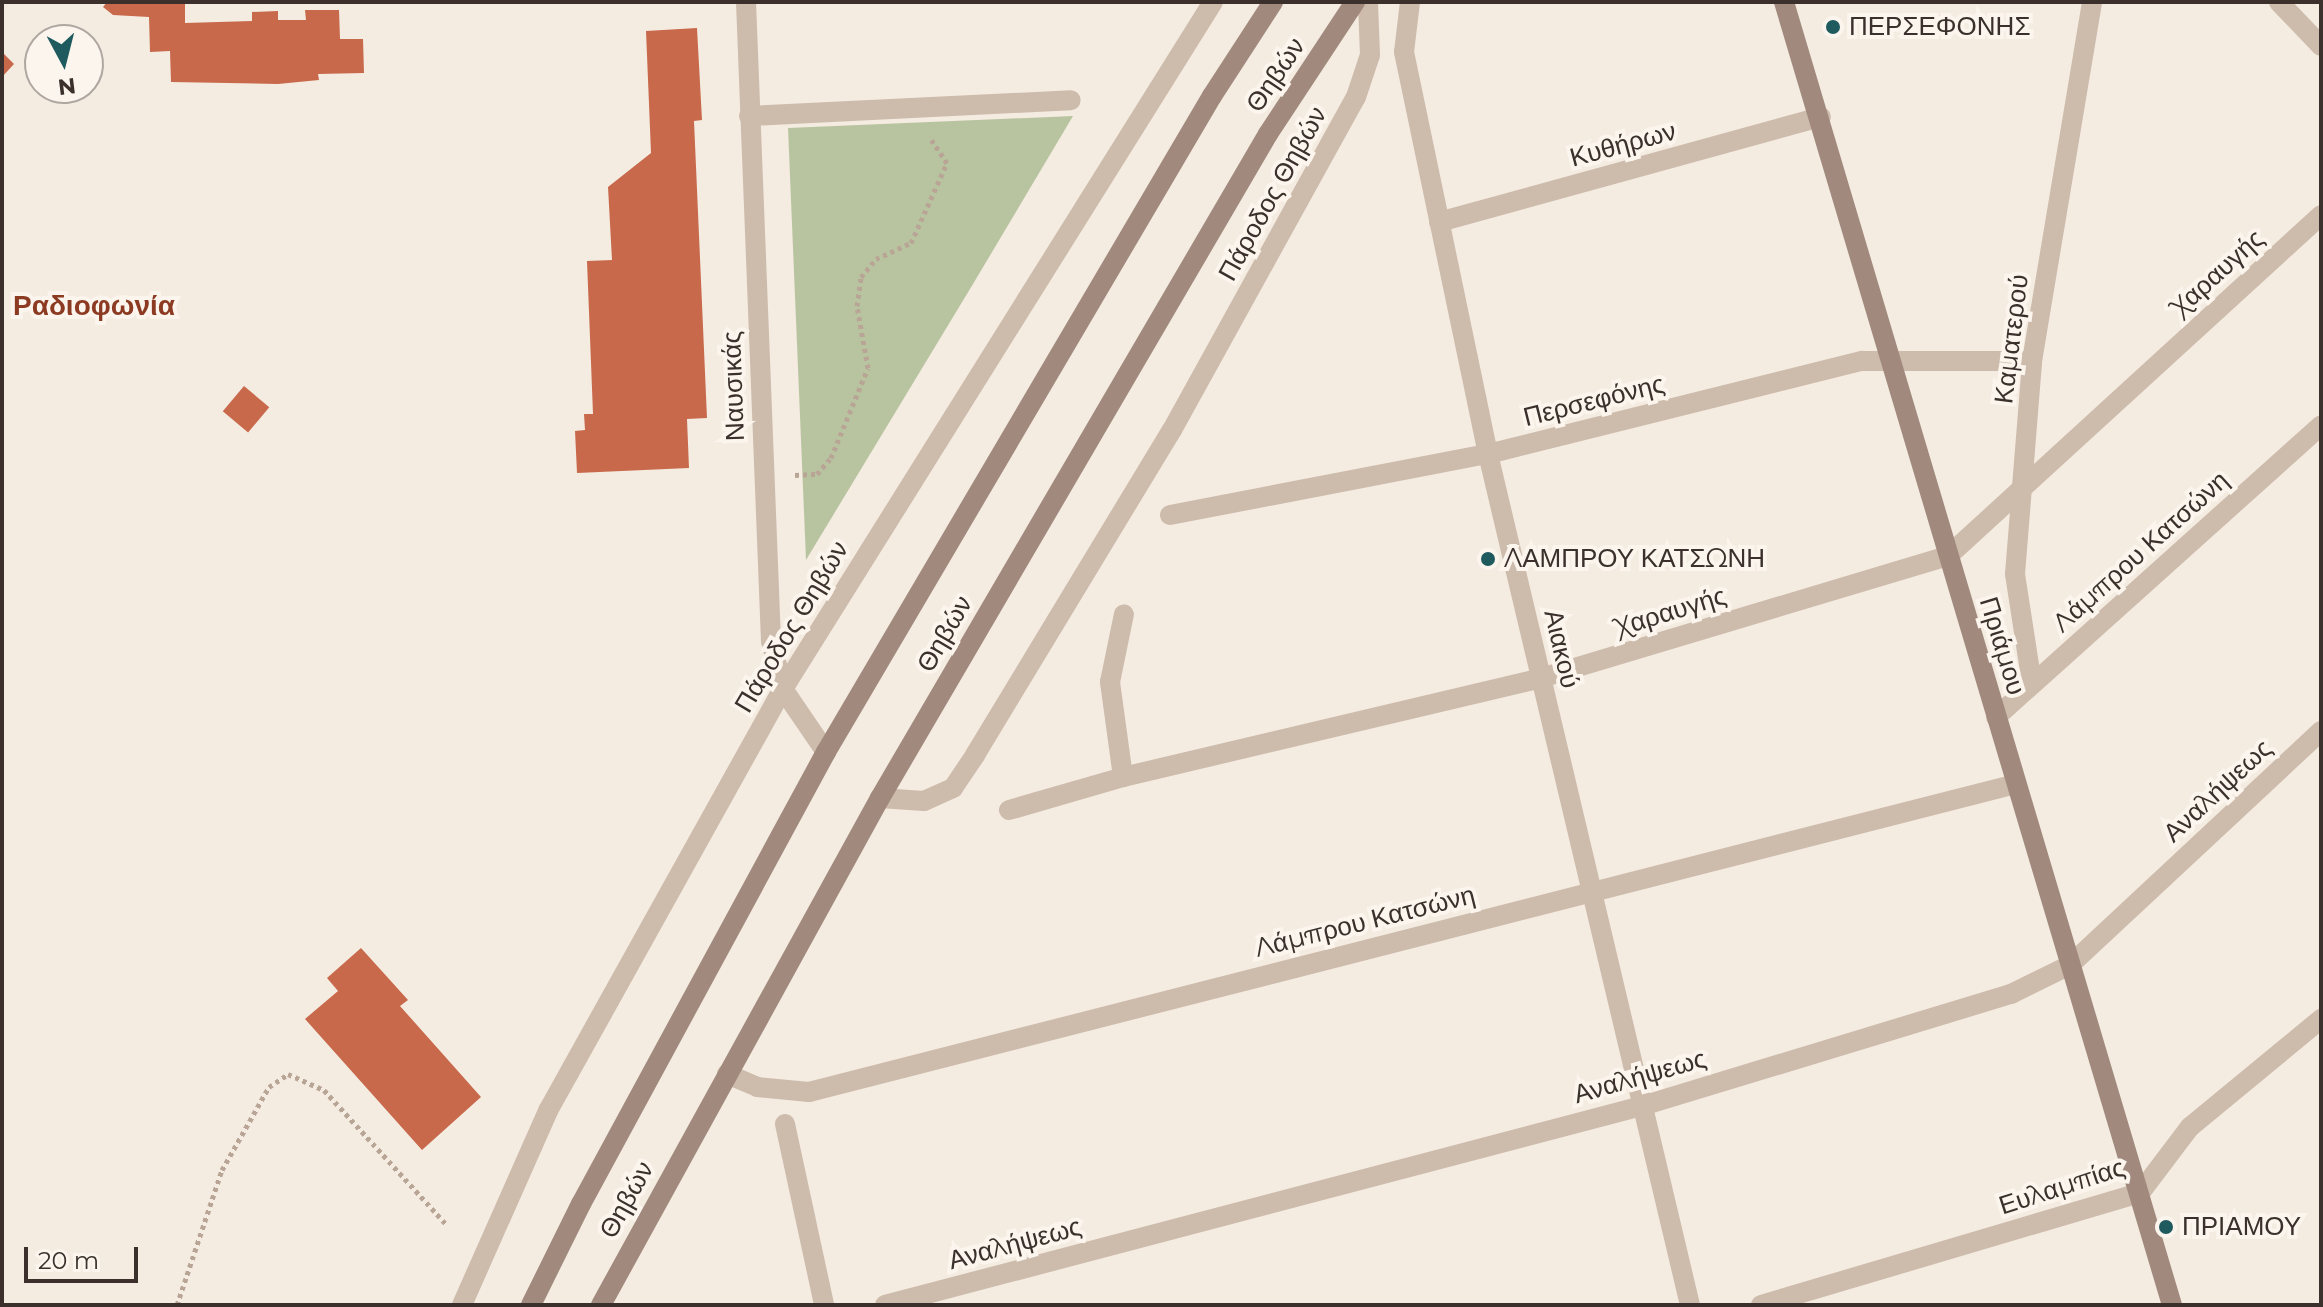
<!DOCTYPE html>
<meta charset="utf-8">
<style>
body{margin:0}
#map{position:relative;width:2323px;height:1307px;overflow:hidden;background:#f4ebe1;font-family:Montserrat,sans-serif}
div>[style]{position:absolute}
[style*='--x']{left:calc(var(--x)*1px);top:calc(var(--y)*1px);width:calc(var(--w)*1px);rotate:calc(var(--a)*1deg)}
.green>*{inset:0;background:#b8c4a0}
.building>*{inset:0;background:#c8694b;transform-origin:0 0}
.path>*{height:5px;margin-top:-2.5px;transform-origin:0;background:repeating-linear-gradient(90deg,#b9a596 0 4px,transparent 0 8px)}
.street>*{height:20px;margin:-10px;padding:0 10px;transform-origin:10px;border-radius:10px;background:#cdbbac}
.secondary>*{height:20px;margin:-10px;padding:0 10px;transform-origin:10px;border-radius:10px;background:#a18a7d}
.dots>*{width:22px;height:22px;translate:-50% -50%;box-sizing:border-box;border:4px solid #fbf5ee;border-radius:50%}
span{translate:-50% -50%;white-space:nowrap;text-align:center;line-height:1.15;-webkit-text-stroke:8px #fbf5ee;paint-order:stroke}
.poi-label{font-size:26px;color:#3b302b}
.left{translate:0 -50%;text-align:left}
.street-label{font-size:26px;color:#3b302b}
.neighbourhood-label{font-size:28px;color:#8c3b22;font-weight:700}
.frame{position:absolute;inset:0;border:4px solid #3b302b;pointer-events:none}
.north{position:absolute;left:24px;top:24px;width:80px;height:80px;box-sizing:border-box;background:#fbf5ee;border:2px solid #aea6a0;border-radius:50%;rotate:173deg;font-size:22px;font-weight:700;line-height:32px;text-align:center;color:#3b302b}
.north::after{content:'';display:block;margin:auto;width:28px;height:36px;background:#1f5a5e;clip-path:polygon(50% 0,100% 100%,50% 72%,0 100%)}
.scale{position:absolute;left:24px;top:1247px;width:114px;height:36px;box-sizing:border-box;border:4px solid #3b302b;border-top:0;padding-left:10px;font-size:24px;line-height:28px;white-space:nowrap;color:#3b302b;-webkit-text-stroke:6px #fbf5ee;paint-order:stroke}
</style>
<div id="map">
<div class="green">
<i style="clip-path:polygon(1073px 116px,973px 284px,806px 560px,788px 128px)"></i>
</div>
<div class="building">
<i style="clip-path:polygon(107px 2px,185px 2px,185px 23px,252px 21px,252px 12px,278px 11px,278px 20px,306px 20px,305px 10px,339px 10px,340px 39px,363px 39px,364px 73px,318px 74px,319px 80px,278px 84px,171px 82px,170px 51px,150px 52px,149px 17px,113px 15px,103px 7px)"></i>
<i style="clip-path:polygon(697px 28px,702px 120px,694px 121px,707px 418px,687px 419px,689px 468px,577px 473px,575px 431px,585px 430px,584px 414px,593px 414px,587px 261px,612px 260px,608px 187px,651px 153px,646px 31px)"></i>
<i style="clip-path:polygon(2px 52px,14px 64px,2px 77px)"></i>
<i style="left:244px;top:386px;width:33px;height:33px;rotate:40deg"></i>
<i style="clip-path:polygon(361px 948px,408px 1000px,400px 1006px,481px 1097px,422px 1150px,305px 1019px,338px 991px,327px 978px)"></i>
</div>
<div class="path">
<i style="--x:795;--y:475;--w:22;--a:-3"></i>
<i style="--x:817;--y:474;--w:21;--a:-49"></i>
<i style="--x:831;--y:458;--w:97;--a:-67.7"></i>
<i style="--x:868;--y:368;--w:63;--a:-100.1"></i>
<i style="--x:857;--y:306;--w:29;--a:-82"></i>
<i style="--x:861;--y:277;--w:23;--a:-50"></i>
<i style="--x:876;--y:259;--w:38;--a:-25"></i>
<i style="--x:911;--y:243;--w:88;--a:-65.8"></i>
<i style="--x:947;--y:163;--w:32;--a:-124"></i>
<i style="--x:177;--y:1305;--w:142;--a:-71.6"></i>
<i style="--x:222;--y:1170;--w:95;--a:-60.5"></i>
<i style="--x:269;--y:1087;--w:23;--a:-34"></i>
<i style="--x:288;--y:1074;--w:39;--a:24"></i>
<i style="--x:324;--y:1090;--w:183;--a:47.7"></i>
</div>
<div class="street">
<i style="--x:746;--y:2;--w:639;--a:87.76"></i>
<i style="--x:771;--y:641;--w:49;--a:76"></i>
<i style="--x:783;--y:689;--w:76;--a:55.7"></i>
<i style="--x:1410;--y:2;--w:50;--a:96.8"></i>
<i style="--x:1404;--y:52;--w:411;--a:78.2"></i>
<i style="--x:1488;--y:454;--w:875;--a:76.65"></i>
<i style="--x:2279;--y:2;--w:61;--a:46.3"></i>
<i style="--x:749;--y:116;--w:322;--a:-2.8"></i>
<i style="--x:1439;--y:222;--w:396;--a:-15.4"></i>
<i style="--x:1170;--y:515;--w:324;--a:-10.9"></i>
<i style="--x:1488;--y:454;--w:385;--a:-14"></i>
<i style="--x:1862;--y:361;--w:170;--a:0"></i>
<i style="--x:2032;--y:684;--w:111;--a:-98.8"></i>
<i style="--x:2015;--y:574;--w:214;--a:-85.4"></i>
<i style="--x:2032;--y:361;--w:364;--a:-80.5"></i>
<i style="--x:1996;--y:717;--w:437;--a:-41.9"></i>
<i style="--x:1123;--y:777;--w:96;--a:-97.8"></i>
<i style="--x:1110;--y:682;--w:69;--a:-78.4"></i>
<i style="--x:880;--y:798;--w:44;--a:3.9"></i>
<i style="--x:924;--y:801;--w:32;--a:-24"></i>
<i style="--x:953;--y:788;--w:40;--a:-56"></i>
<i style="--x:975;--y:755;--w:380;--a:-58.8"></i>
<i style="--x:1172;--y:430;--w:380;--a:-61.1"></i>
<i style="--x:1356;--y:97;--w:44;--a:-71.6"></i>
<i style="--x:1370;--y:55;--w:53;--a:-92.2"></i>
<i style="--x:1009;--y:810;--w:119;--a:-16.1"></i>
<i style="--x:1123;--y:777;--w:430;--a:-13.3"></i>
<i style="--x:1541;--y:678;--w:425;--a:-16.7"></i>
<i style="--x:1948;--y:556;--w:505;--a:-42.43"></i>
<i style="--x:727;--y:1074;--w:33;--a:23"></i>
<i style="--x:757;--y:1087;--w:52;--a:5.5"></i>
<i style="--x:809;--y:1092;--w:1246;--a:-14.32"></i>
<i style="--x:785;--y:1124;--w:185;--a:77.8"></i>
<i style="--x:462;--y:1305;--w:214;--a:-66.1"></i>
<i style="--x:549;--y:1109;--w:481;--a:-60.9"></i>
<i style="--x:783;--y:689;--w:810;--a:-57.96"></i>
<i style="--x:885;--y:1305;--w:783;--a:-14.73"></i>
<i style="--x:1642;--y:1106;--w:386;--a:-16.9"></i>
<i style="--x:2011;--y:994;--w:66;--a:-26.2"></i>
<i style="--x:2070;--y:965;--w:343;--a:-43"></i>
<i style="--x:1761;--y:1305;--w:395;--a:-16.5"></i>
<i style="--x:2140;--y:1193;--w:83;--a:-52.9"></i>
<i style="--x:2190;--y:1127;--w:170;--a:-39.5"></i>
</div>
<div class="secondary">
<i style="--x:1784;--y:2;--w:1360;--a:73.42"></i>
<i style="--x:531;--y:1305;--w:113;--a:-63.7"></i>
<i style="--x:581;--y:1204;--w:514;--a:-61.54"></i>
<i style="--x:826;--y:752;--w:761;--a:-59.53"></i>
<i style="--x:1212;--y:96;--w:112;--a:-57"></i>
<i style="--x:601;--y:1305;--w:579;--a:-61.18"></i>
<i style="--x:880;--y:798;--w:769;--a:-59.7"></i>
<i style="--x:1268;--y:134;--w:158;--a:-56.6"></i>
</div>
<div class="dots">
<i style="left:1833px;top:27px;background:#1f5a5e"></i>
<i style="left:1488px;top:559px;background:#1f5a5e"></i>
<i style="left:2166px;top:1227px;background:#1f5a5e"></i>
</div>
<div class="poi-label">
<span class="left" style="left:1849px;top:27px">ΠΕΡΣΕΦΟΝΗΣ</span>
<span class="left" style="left:1504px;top:559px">ΛΑΜΠΡΟΥ ΚΑΤΣΩΝΗ</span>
<span class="left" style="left:2182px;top:1227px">ΠΡΙΑΜΟΥ</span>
</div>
<div class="street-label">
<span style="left:1276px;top:75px;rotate:-56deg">Θηβών</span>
<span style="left:1623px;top:145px;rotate:-15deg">Κυθήρων</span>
<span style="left:1273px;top:194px;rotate:-61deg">Πάροδος Θηβών</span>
<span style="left:2218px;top:273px;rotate:-42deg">Χαραυγής</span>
<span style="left:2012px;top:339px;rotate:-83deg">Καματερού</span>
<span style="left:734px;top:386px;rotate:-92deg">Ναυσικάς</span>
<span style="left:1594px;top:401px;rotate:-14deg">Περσεφόνης</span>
<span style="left:2141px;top:552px;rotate:-42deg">Λάμπρου Κατσώνη</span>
<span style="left:1671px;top:612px;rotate:-17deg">Χαραυγής</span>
<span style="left:792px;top:627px;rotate:-59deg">Πάροδος Θηβών</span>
<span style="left:945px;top:634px;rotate:-60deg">Θηβών</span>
<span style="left:2002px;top:646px;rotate:73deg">Πριάμου</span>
<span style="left:1561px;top:649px;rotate:77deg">Αιακού</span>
<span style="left:2218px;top:791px;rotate:-43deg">Αναλήψεως</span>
<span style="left:1365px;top:922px;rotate:-14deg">Λάμπρου Κατσώνη</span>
<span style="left:1640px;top:1077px;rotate:-16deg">Αναλήψεως</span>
<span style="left:2062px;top:1187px;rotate:-18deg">Ευλαμπίας</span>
<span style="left:627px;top:1200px;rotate:-61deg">Θηβών</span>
<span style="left:1015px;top:1244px;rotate:-15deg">Αναλήψεως</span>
</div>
<div class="neighbourhood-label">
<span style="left:94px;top:305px">Ραδιοφωνία</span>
</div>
<div class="frame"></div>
<div class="north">N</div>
<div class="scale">20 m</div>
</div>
